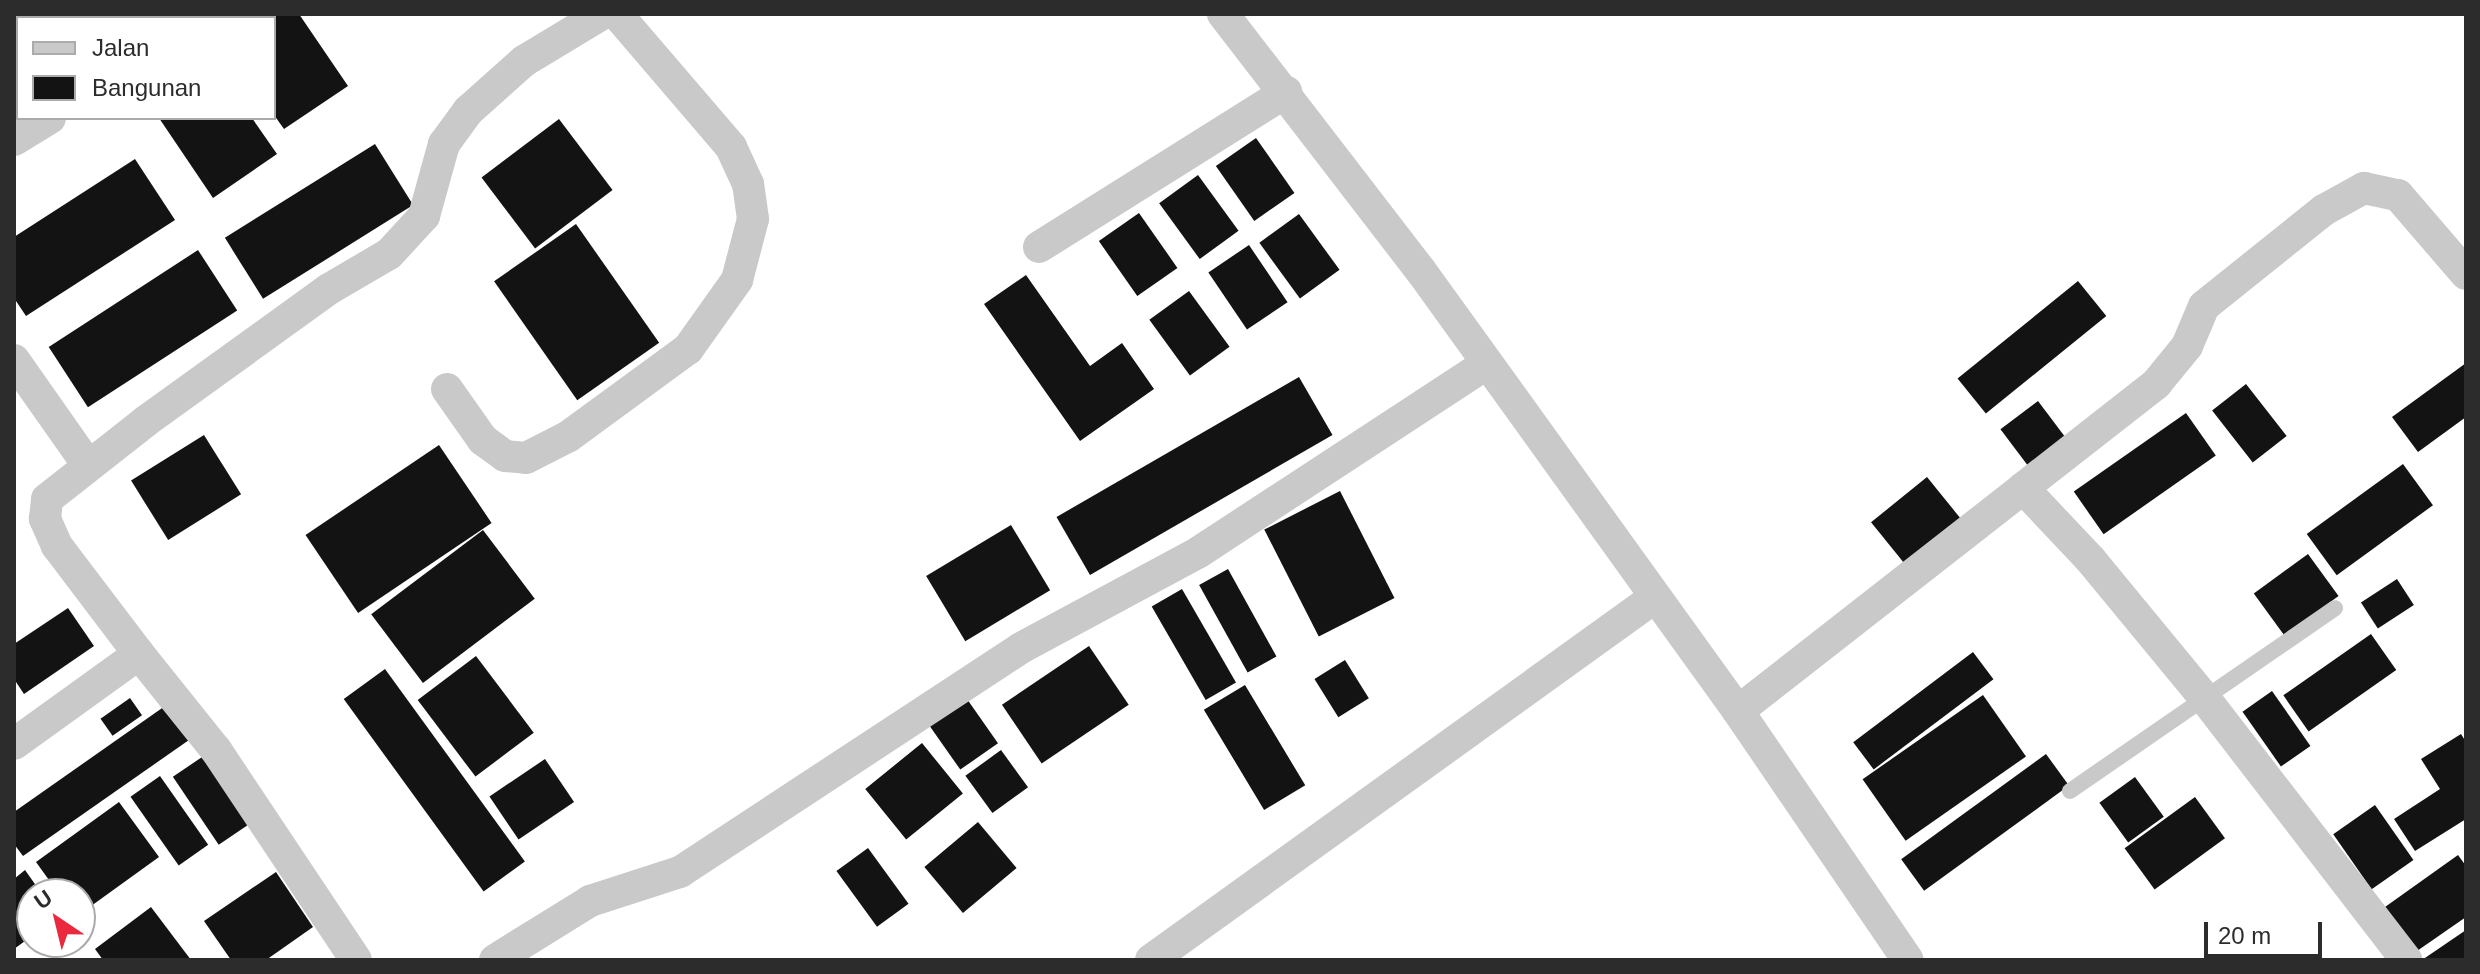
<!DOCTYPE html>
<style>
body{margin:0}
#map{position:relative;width:2480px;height:974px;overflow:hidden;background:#fff;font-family:Helvetica,sans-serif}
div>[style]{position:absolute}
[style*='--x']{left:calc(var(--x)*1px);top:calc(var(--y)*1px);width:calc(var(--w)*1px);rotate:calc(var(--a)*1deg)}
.building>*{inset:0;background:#131313;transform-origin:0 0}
.service>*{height:16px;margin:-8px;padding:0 8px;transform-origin:8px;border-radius:8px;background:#c9c9c9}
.minor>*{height:32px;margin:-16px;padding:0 16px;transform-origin:16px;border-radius:16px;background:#c9c9c9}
span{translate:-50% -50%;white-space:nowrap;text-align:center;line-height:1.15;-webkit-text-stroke:8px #fff;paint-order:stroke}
.frame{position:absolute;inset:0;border:16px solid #2c2c2c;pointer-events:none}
.legend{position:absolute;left:16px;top:16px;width:260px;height:104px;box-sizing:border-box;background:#fff;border:2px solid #ababab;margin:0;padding:10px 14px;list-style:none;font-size:24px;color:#2c2c2c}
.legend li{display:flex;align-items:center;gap:16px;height:40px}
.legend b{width:40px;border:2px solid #ababab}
.north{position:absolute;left:16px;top:878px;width:80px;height:80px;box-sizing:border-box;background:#fff;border:2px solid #ababab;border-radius:50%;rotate:325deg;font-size:22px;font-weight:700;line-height:32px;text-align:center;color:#2c2c2c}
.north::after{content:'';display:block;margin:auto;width:28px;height:36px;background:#ea283e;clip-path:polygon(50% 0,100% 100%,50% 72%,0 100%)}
.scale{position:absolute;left:2204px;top:922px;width:118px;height:36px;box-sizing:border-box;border:4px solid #2c2c2c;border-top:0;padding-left:10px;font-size:24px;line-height:28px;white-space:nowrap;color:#2c2c2c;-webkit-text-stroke:6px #fff;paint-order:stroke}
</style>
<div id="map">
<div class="building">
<i style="clip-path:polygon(206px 14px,299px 14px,348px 86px,284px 129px,274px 115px,274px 18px)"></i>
<i style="left:18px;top:28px;width:86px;height:4px;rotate:90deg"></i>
<i style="clip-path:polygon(159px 118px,252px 118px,277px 154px,213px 198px)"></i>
<i style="left:559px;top:119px;width:89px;height:97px;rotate:53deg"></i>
<i style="left:1256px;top:138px;width:67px;height:49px;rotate:55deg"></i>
<i style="left:375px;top:144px;width:72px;height:177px;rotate:58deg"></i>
<i style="clip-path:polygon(135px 159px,175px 220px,26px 316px,14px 298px,14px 237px)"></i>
<i style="left:1198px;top:175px;width:69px;height:48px;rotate:54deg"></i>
<i style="left:1139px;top:213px;width:67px;height:49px;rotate:55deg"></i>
<i style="left:1299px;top:214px;width:69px;height:49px;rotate:54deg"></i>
<i style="left:576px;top:224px;width:145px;height:100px;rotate:55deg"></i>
<i style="left:1249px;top:245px;width:69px;height:49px;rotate:56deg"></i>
<i style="left:198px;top:250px;width:72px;height:178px;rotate:57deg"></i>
<i style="clip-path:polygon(1026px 275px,1090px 366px,1122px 343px,1154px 389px,1080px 441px,984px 304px)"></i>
<i style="left:2078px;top:281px;width:45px;height:155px;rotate:51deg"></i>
<i style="left:1189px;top:291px;width:69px;height:49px;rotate:54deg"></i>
<i style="clip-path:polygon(2466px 363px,2466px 417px,2418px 452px,2392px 417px)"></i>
<i style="left:1299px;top:377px;width:67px;height:280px;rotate:60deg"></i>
<i style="left:2246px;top:384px;width:66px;height:43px;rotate:52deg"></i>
<i style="left:2038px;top:401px;width:46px;height:47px;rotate:53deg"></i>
<i style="left:2186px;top:413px;width:52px;height:137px;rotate:55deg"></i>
<i style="left:204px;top:435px;width:70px;height:86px;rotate:58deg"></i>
<i style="left:439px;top:445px;width:94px;height:161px;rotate:56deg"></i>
<i style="left:2403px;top:464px;width:51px;height:119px;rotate:54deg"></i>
<i style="left:1927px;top:477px;width:63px;height:72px;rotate:51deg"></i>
<i style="left:1340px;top:491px;width:120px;height:85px;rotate:63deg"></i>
<i style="left:1011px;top:525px;width:76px;height:99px;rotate:59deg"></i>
<i style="left:483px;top:530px;width:86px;height:140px;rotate:53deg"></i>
<i style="left:2308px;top:554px;width:52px;height:67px;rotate:54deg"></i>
<i style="left:1228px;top:569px;width:100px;height:33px;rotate:61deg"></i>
<i style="left:2397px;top:579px;width:31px;height:43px;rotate:57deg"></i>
<i style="left:1182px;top:589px;width:108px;height:35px;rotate:60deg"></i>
<i style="clip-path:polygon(68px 608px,94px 646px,24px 694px,14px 679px,14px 644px)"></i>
<i style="left:2371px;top:634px;width:44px;height:107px;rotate:55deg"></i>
<i style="left:1089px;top:646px;width:71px;height:105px;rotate:56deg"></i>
<i style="left:1973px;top:652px;width:34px;height:150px;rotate:53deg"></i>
<i style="left:476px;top:656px;width:96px;height:73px;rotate:53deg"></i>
<i style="left:1345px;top:660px;width:45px;height:36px;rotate:58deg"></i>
<i style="left:385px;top:669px;width:238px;height:51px;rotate:54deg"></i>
<i style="left:1245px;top:685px;width:117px;height:48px;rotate:59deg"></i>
<i style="left:2272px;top:691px;width:67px;height:36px;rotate:55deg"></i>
<i style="left:1983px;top:695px;width:75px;height:147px;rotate:55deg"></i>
<i style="left:130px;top:698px;width:21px;height:36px;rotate:55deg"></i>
<i style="left:967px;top:699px;width:54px;height:46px;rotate:55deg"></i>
<i style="clip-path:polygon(165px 706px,189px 740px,23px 856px,14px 844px,14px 812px)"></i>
<i style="clip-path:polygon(2461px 734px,2466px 742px,2466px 819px,2415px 851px,2394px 819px,2440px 789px,2421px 759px)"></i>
<i style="left:922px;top:743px;width:65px;height:73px;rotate:51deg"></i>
<i style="left:1001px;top:750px;width:46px;height:44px;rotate:54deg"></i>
<i style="left:211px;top:751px;width:82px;height:46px;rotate:56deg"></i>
<i style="left:2046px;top:754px;width:39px;height:179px;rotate:54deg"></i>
<i style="left:545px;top:759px;width:52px;height:67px;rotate:56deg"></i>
<i style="left:160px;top:776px;width:84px;height:36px;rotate:55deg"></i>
<i style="left:2135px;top:777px;width:49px;height:44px;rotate:54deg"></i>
<i style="left:2195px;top:797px;width:51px;height:87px;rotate:54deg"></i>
<i style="clip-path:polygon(119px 802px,159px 857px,80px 914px,80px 894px,59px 894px,36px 862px)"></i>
<i style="left:2375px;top:805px;width:67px;height:51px;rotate:55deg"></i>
<i style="left:978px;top:822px;width:60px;height:70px;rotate:50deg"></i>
<i style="left:868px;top:848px;width:69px;height:39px;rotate:54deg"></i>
<i style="clip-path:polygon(2458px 855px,2466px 866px,2466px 917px,2417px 951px,2385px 907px)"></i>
<i style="clip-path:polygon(25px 870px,42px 894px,32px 894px,32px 936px,14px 949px,14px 879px)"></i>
<i style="clip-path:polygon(276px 872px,313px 927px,266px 960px,231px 960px,204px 921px)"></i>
<i style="clip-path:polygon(151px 907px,191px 960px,103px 960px,95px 949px)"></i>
<i style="clip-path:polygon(2466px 930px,2466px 960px,2422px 960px)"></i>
</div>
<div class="service">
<i style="--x:2070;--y:791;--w:322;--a:-34.6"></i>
</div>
<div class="minor">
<i style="--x:1223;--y:14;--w:324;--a:52.4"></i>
<i style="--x:1421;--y:271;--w:542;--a:54.23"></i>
<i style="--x:1738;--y:711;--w:301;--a:55.7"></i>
<i style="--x:14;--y:140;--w:42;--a:-31.4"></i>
<i style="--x:1039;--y:247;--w:292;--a:-32.1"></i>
<i style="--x:14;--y:360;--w:127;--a:54.9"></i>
<i style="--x:447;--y:389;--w:62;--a:54.8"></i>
<i style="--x:483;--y:440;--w:27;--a:36"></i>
<i style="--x:505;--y:456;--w:21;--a:5"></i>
<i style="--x:526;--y:458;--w:48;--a:-27.1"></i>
<i style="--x:569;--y:436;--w:147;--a:-36.2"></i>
<i style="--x:688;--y:349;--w:85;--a:-54.6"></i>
<i style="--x:737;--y:280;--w:63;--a:-75.3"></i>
<i style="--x:753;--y:219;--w:35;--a:-98"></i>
<i style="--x:748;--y:184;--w:41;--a:-114.7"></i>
<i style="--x:731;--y:147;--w:175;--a:-130.6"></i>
<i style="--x:2023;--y:488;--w:169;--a:-38"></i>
<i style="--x:2156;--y:384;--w:49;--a:-50.8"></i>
<i style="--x:2187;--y:346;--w:43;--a:-67"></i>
<i style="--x:2204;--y:306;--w:154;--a:-38.7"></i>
<i style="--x:2324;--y:210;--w:46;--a:-28.8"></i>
<i style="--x:2364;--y:188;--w:35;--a:12"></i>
<i style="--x:2398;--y:195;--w:104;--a:49.3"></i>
<i style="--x:139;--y:654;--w:123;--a:51.3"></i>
<i style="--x:216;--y:750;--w:252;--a:56.3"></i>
<i style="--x:1738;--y:711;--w:362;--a:-38"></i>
<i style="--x:2023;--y:488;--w:98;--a:46.7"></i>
<i style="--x:2090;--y:559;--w:178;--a:50.5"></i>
<i style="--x:2203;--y:696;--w:333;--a:52.4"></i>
<i style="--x:14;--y:744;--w:154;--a:-35.8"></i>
<i style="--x:139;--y:654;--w:136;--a:-127.2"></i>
<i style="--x:57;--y:546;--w:30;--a:-114"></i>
<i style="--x:45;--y:519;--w:20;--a:-84"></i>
<i style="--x:47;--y:499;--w:126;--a:-38.2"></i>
<i style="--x:146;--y:421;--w:226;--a:-35.8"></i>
<i style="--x:329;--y:289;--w:69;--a:-30.3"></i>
<i style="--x:389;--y:254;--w:52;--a:-47.4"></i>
<i style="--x:424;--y:216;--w:75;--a:-74.5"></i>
<i style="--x:444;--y:144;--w:41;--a:-54"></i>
<i style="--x:468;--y:111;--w:75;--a:-41.8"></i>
<i style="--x:524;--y:61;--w:91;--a:-31.1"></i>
<i style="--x:495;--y:960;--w:112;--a:-31.8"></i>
<i style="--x:590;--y:901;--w:95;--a:-17.9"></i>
<i style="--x:680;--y:872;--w:408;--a:-33.3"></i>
<i style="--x:1021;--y:648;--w:202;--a:-28.3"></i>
<i style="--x:1199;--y:552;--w:342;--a:-33.2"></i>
<i style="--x:1151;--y:960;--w:620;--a:-35.74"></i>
</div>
<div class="frame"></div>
<ul class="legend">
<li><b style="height:10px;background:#c9c9c9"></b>Jalan</li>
<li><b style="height:22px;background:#131313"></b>Bangunan</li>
</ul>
<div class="north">U</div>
<div class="scale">20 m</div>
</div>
